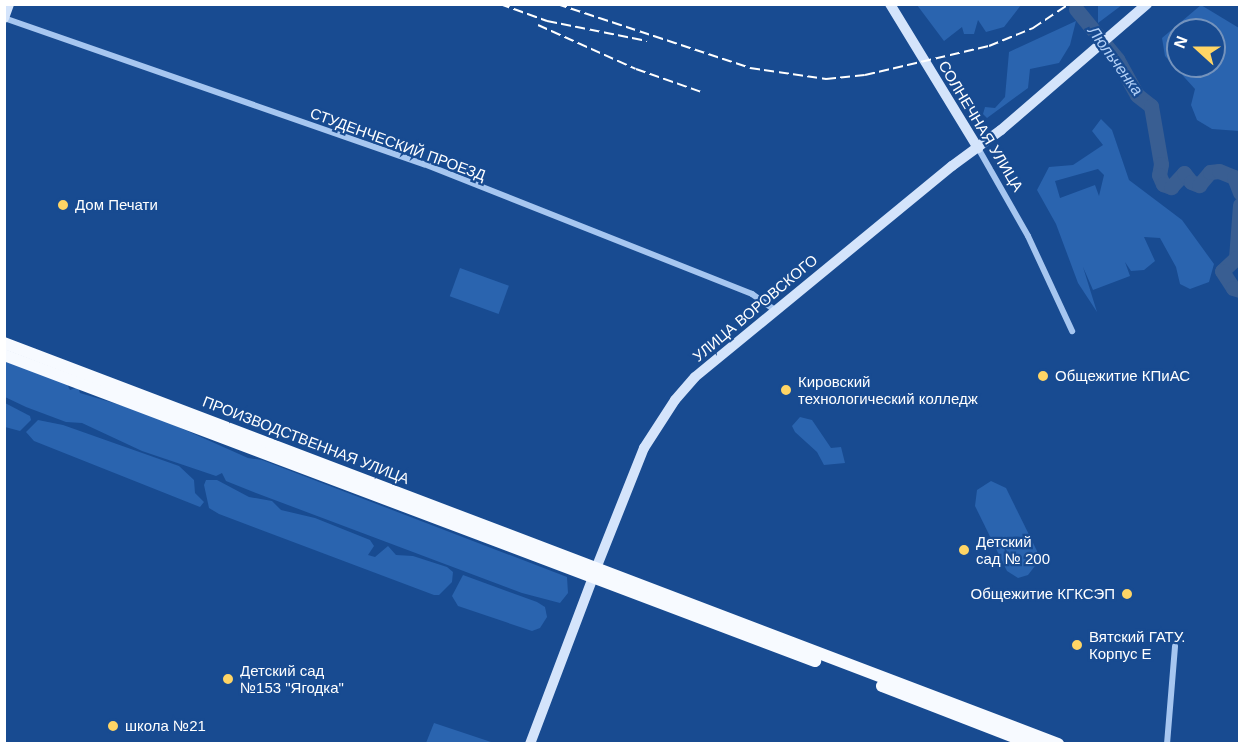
<!DOCTYPE html>
<meta charset="utf-8">
<style>
body{margin:0}
#map{position:relative;width:1244px;height:748px;overflow:hidden;background:#184b91;font-family:Arial,sans-serif}
div>[style]{position:absolute}
[style*='--x']{left:calc(var(--x)*1px);top:calc(var(--y)*1px);width:calc(var(--w)*1px);rotate:calc(var(--a)*1deg)}
.green>*{inset:0;background:#2a64af;transform-origin:0 0}
.river>*{height:15px;margin:-7.5px;padding:0 7.5px;transform-origin:7.5px;border-radius:7.5px;background:#395e92}
.minor>*{height:6px;margin:-3px;padding:0 3px;transform-origin:3px;border-radius:3px;background:#a6c6f0}
.secondary>*{height:10px;margin:-5px;padding:0 5px;transform-origin:5px;border-radius:5px;background:#d4e4fb}
.trunk>*{height:12px;margin:-6px;padding:0 6px;transform-origin:6px;border-radius:6px;background:#f7faff}
.rail>*{height:2px;margin-top:-1px;transform-origin:0;background:repeating-linear-gradient(90deg,#fff 0 10px,transparent 0 14.5px)}
.dots>*{width:16px;height:16px;translate:-50% -50%;box-sizing:border-box;border:3px solid #184b91;border-radius:50%}
span{translate:-50% -50%;white-space:nowrap;text-align:center;line-height:1.15;-webkit-text-stroke:4.5px #184b91;paint-order:stroke}
.street-label{font-size:15px;color:#fff}
.poi-label{font-size:15px;color:#fff}
.left{translate:0 -50%;text-align:left}
.right{translate:-100% -50%;text-align:right}
.water-label{font-size:16px;color:#b2d0f7;font-style:italic}
.frame{position:absolute;inset:0;border:6px solid #fff;pointer-events:none}
.north{position:absolute;left:1166px;top:18px;width:60px;height:60px;box-sizing:border-box;background:#184b91;border:2px solid #7493bd;border-radius:50%;rotate:291deg;font-size:16px;font-weight:700;line-height:24px;text-align:center;color:#fff}
.north::after{content:'';display:block;margin:auto;width:21px;height:27px;background:#ffd565;clip-path:polygon(50% 0,100% 100%,50% 72%,0 100%)}
</style>
<div id="map">
<div class="green">
<i style="clip-path:polygon(917px 5px,1021px 5px,1004px 27px,986px 32px,978px 20px,974px 34px,964px 34px,962px 27px,944px 41px)"></i>
<i style="clip-path:polygon(1098px 5px,1098px 4px,1122px 5px,1098px 23px)"></i>
<i style="clip-path:polygon(evenodd,1201px 5px,1239px 28px,1239px 131px,1212px 129px,1197px 120px,1191px 105px,1195px 89px,1165px 56px,1162px 38px,1201px 5px,1178px 30px,1214px 30px,1214px 66px,1178px 66px,1178px 30px)"></i>
<i style="clip-path:polygon(1076px 21px,1070px 45px,1059px 63px,1030px 69px,1028px 88px,987px 118px,983px 114px,985px 107px,995px 108px,1005px 97px,1009px 52px)"></i>
<i style="clip-path:polygon(evenodd,1101px 119px,1112px 130px,1129px 180px,1182px 220px,1214px 264px,1209px 282px,1190px 289px,1180px 284px,1176px 267px,1160px 238px,1144px 237px,1155px 261px,1144px 270px,1131px 271px,1125px 262px,1130px 276px,1093px 290px,1083px 267px,1097px 312px,1078px 283px,1056px 224px,1037px 190px,1049px 167px,1073px 165px,1103px 145px,1092px 131px,1101px 119px,1098px 169px,1104px 175px,1099px 196px,1095px 185px,1060px 198px,1055px 181px,1098px 169px)"></i>
<i style="left:460px;top:268px;width:52px;height:30px;rotate:20deg"></i>
<i style="clip-path:polygon(4px 359px,67px 384px,70px 390px,78px 387px,80px 393px,147px 413px,248px 458px,262px 460px,567px 577px,568px 593px,560px 603px,522px 593px,256px 493px,226px 481px,222px 473px,216px 476px,142px 451px,82px 423px,66px 422px,26px 407px,5px 397px)"></i>
<i style="clip-path:polygon(5px 403px,30px 416px,31px 420px,20px 431px,5px 427px)"></i>
<i style="clip-path:polygon(800px 417px,812px 420px,831px 448px,841px 447px,845px 463px,824px 465px,817px 452px,795px 432px,792px 426px)"></i>
<i style="clip-path:polygon(38px 420px,63px 425px,179px 466px,194px 480px,195px 493px,204px 502px,200px 507px,34px 441px,26px 432px)"></i>
<i style="clip-path:polygon(206px 480px,217px 480px,249px 497px,272px 501px,281px 510px,315px 518px,370px 540px,374px 546px,368px 555px,375px 557px,388px 546px,396px 555px,413px 556px,447px 567px,453px 572px,452px 582px,439px 595px,434px 595px,219px 514px,209px 508px,204px 485px)"></i>
<i style="clip-path:polygon(991px 481px,1006px 488px,1037px 551px,1038px 562px,1028px 575px,1018px 578px,1007px 571px,975px 506px,977px 490px)"></i>
<i style="clip-path:polygon(463px 575px,537px 602px,545px 607px,547px 617px,540px 628px,532px 631px,458px 606px,452px 596px)"></i>
<i style="clip-path:polygon(434px 723px,494px 743px,426px 743px)"></i>
</div>
<div class="river">
<i style="--x:1076;--y:9;--w:65;--a:50.6"></i>
<i style="--x:1117;--y:59;--w:41;--a:60.9"></i>
<i style="--x:1137;--y:95;--w:18;--a:38"></i>
<i style="--x:1151;--y:106;--w:59;--a:80.2"></i>
<i style="--x:1161;--y:164;--w:11;--a:100"></i>
<i style="--x:1159;--y:175;--w:10;--a:66"></i>
<i style="--x:1163;--y:184;--w:9;--a:21"></i>
<i style="--x:1171;--y:187;--w:19;--a:-47"></i>
<i style="--x:1184;--y:173;--w:11;--a:52"></i>
<i style="--x:1191;--y:182;--w:9;--a:21"></i>
<i style="--x:1199;--y:185;--w:17;--a:-50"></i>
<i style="--x:1210;--y:172;--w:9;--a:-6"></i>
<i style="--x:1219;--y:171;--w:16;--a:22"></i>
<i style="--x:1234;--y:177;--w:17;--a:69"></i>
<i style="--x:1240;--y:205;--w:53;--a:94.3"></i>
<i style="--x:1236;--y:258;--w:19;--a:137"></i>
<i style="--x:1222;--y:271;--w:20;--a:57"></i>
<i style="--x:1233;--y:288;--w:7;--a:16"></i>
</div>
<div class="minor">
<i style="--x:4;--y:18;--w:445;--a:19.2"></i>
<i style="--x:424;--y:164;--w:353;--a:21.6"></i>
<i style="--x:752;--y:294;--w:28;--a:35"></i>
<i style="--x:978;--y:148;--w:101;--a:60.4"></i>
<i style="--x:1028;--y:236;--w:105;--a:65.1"></i>
<i style="--x:1167;--y:744;--w:98;--a:-85.3"></i>
</div>
<div class="secondary">
<i style="--x:890;--y:4;--w:169;--a:58.6"></i>
<i style="--x:4;--y:18;--w:15;--a:-70"></i>
<i style="--x:597;--y:566;--w:127;--a:-68.3"></i>
<i style="--x:644;--y:448;--w:57;--a:-57.1"></i>
<i style="--x:675;--y:400;--w:30;--a:-49"></i>
<i style="--x:695;--y:377;--w:333;--a:-39.4"></i>
<i style="--x:952;--y:166;--w:61;--a:-36.3"></i>
<i style="--x:1001;--y:130;--w:193;--a:-40.8"></i>
<i style="--x:530;--y:744;--w:178;--a:-69.3"></i>
</div>
<div class="trunk">
<i style="--x:4;--y:343;--w:1128;--a:20.83"></i>
<i style="--x:4;--y:355;--w:867;--a:20.67"></i>
<i style="--x:882;--y:686;--w:161;--a:21.1"></i>
</div>
<div class="rail">
<i style="--x:500;--y:4;--w:50;--a:19.9"></i>
<i style="--x:547;--y:21;--w:102;--a:11.3"></i>
<i style="--x:557;--y:4;--w:203;--a:18.3"></i>
<i style="--x:750;--y:68;--w:77;--a:8.2"></i>
<i style="--x:826;--y:79;--w:39;--a:-6"></i>
<i style="--x:865;--y:75;--w:127;--a:-13.2"></i>
<i style="--x:989;--y:46;--w:48;--a:-22.2"></i>
<i style="--x:1033;--y:28;--w:43;--a:-33.7"></i>
<i style="--x:538;--y:25;--w:107;--a:24.2"></i>
<i style="--x:636;--y:69;--w:72;--a:19.4"></i>
</div>
<div class="dots">
<i style="left:63px;top:205px;background:#ffd565"></i>
<i style="left:1043px;top:376px;background:#ffd565"></i>
<i style="left:786px;top:390px;background:#ffd565"></i>
<i style="left:964px;top:550px;background:#ffd565"></i>
<i style="left:1127px;top:594px;background:#ffd565"></i>
<i style="left:1077px;top:645px;background:#ffd565"></i>
<i style="left:228px;top:679px;background:#ffd565"></i>
<i style="left:113px;top:726px;background:#ffd565"></i>
</div>
<div class="street-label">
<span style="left:981px;top:126px;rotate:59deg">СОЛНЕЧНАЯ УЛИЦА</span>
<span style="left:398px;top:144px;rotate:20deg">СТУДЕНЧЕСКИЙ ПРОЕЗД</span>
<span style="left:755px;top:308px;rotate:-40deg">УЛИЦА ВОРОВСКОГО</span>
<span style="left:306px;top:440px;rotate:21deg">ПРОИЗВОДСТВЕННАЯ УЛИЦА</span>
</div>
<div class="poi-label">
<span class="left" style="left:75px;top:205px">Дом Печати</span>
<span class="left" style="left:1055px;top:376px">Общежитие КПиАС</span>
<span class="left" style="left:798px;top:390px">Кировский<br>технологический колледж</span>
<span class="left" style="left:976px;top:550px">Детский<br>сад № 200</span>
<span class="right" style="left:1115px;top:594px">Общежитие КГКСЭП</span>
<span class="left" style="left:1089px;top:645px">Вятский ГАТУ.<br>Корпус Е</span>
<span class="left" style="left:240px;top:679px">Детский сад<br>№153 "Ягодка"</span>
<span class="left" style="left:125px;top:726px">школа №21</span>
</div>
<div class="water-label">
<span style="left:1115px;top:61px;rotate:54deg">Люльченка</span>
</div>
<div class="frame"></div>
<div class="north">N</div>
</div>
